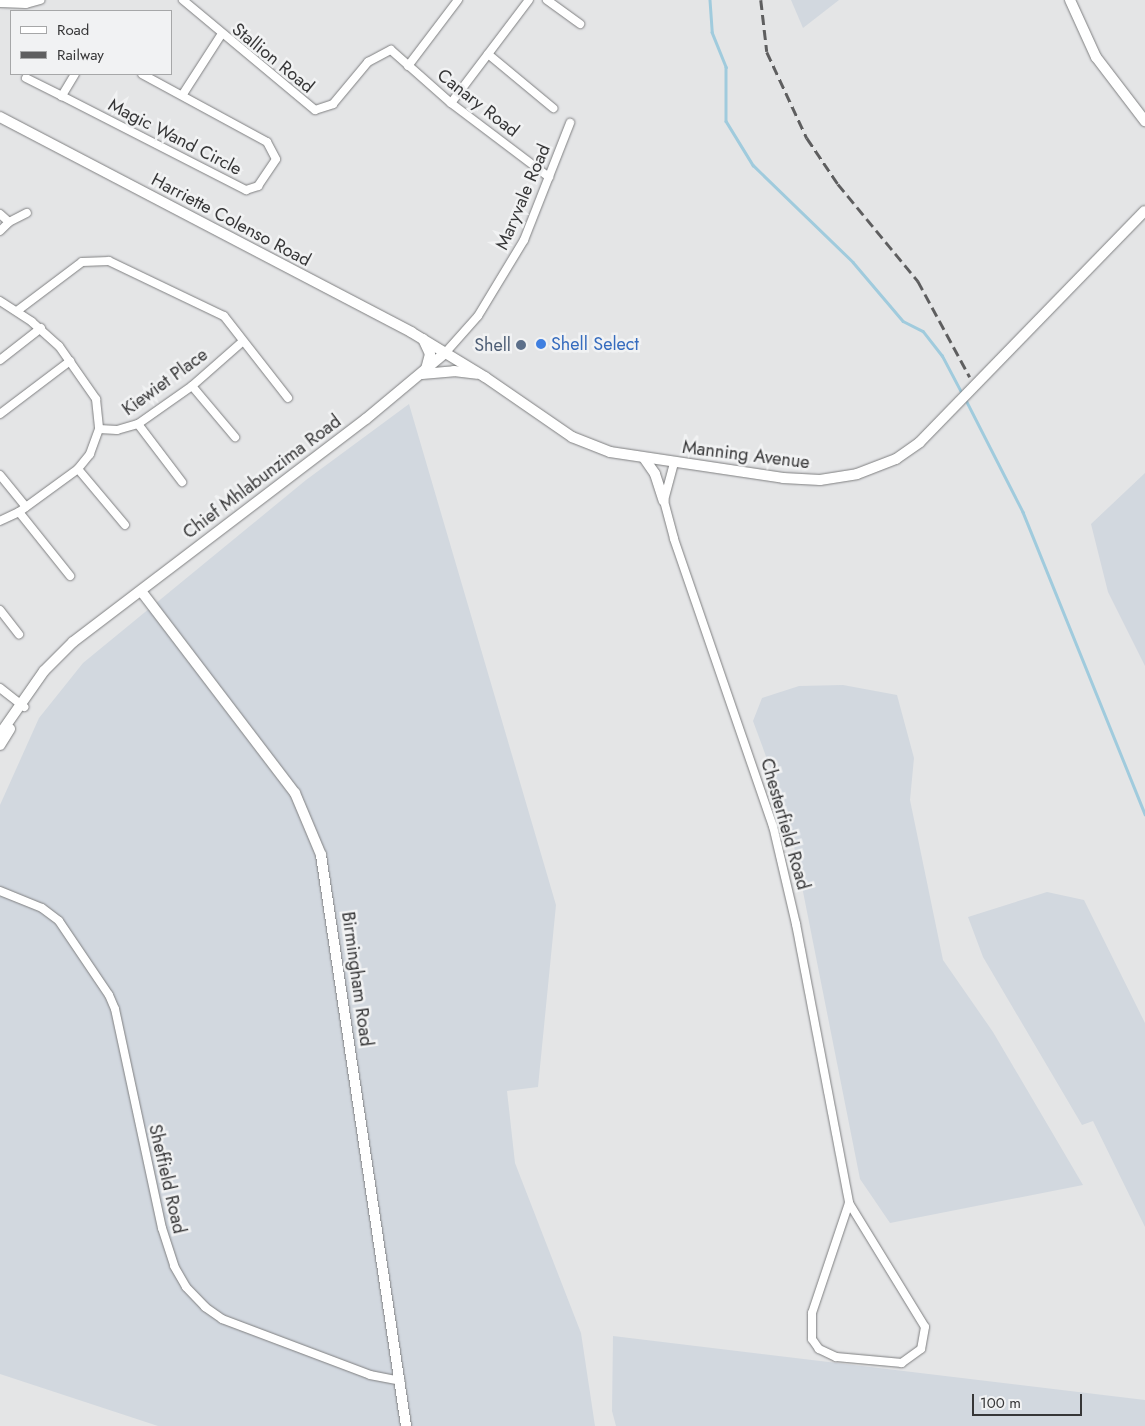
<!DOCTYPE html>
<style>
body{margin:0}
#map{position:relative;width:1145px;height:1426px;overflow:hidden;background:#e4e5e6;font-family:Jost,sans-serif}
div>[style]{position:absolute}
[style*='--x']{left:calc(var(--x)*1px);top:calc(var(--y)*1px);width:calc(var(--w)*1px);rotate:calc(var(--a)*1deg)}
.built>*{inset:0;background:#d2d8df}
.stream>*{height:2.5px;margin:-1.25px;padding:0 1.25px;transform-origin:1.25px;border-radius:1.25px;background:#a0cbdd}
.roads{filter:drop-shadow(0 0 1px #7e7f80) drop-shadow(0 0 1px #7e7f80)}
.street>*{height:8px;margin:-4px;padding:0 4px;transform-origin:4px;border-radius:4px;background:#fff}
.secondary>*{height:10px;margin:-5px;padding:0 5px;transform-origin:5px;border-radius:5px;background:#fff}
.rail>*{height:2.5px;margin-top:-1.25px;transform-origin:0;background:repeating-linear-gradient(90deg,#5e5e5f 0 10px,transparent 0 15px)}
.dots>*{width:14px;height:14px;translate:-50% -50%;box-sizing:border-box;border:2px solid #f1f2f3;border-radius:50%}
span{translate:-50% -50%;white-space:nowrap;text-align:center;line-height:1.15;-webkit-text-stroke:5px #f1f2f3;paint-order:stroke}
.street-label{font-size:18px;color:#363637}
.shop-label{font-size:18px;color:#366cbe}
.left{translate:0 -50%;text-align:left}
.service-label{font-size:18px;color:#4e5e75}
.right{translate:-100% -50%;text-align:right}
.legend{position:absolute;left:10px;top:10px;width:162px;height:65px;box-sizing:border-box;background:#f1f2f3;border:1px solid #a6a7a8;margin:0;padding:6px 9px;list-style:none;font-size:15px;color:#363637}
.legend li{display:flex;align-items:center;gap:10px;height:25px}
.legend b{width:25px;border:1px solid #a6a7a8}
.scale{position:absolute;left:972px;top:1394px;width:110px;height:22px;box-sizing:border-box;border:2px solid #363637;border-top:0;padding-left:6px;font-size:15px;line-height:18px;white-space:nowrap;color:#363637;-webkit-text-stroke:4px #f1f2f3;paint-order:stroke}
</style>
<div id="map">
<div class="built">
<i style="clip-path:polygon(791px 0,839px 0,803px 28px)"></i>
<i style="clip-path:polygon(409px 404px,556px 905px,538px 1087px,507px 1091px,515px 1163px,581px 1333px,595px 1426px,158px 1426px,0 1374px,0 805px,39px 718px,83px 663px,306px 480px)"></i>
<i style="clip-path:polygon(1145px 473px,1145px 666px,1108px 592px,1091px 524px)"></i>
<i style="clip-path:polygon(843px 685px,897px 695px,914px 758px,910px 800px,943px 960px,993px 1032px,1083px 1185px,890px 1223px,860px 1179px,788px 816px,753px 721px,762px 698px,799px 686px)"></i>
<i style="clip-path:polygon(1047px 892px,1084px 900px,1145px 1023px,1145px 1227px,1093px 1121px,1082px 1125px,983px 957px,968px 917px)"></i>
<i style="clip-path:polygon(613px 1336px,1145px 1400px,1145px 1426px,616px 1426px,612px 1411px)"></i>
</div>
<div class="stream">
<i style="--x:710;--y:0;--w:32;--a:86"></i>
<i style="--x:712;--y:32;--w:38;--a:68"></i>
<i style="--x:726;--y:67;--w:54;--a:90"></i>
<i style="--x:726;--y:121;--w:52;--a:58.5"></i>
<i style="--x:753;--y:165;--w:139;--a:44.1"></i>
<i style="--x:853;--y:262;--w:77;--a:49.7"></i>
<i style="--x:903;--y:321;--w:22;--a:27"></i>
<i style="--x:923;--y:331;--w:31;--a:52"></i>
<i style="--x:942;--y:355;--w:43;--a:62.2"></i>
<i style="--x:966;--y:400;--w:126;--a:63"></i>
<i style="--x:1023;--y:512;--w:326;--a:68"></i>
</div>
<div class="roads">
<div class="street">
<i style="--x:183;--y:0;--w:172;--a:39.8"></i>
<i style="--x:315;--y:110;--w:19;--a:-18"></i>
<i style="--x:333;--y:104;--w:55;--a:-50.2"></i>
<i style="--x:368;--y:62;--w:26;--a:-28"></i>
<i style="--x:391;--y:50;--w:80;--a:41.5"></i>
<i style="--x:451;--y:103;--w:123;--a:37.1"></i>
<i style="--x:547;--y:0;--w:41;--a:36"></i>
<i style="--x:0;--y:3;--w:26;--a:2"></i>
<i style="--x:26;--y:4;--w:15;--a:-16"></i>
<i style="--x:488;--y:54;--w:85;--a:39.7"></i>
<i style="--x:408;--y:66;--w:83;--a:-52.9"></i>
<i style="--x:75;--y:74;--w:26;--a:121"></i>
<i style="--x:62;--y:96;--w:207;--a:27.1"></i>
<i style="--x:246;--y:190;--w:13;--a:-18"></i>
<i style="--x:258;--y:186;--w:32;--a:-56"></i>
<i style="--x:276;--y:159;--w:19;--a:-118"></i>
<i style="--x:267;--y:142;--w:142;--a:-151.5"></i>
<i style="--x:26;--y:78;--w:40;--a:26.6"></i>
<i style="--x:183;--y:94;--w:70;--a:-57.2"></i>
<i style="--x:451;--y:103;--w:129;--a:-52.9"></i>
<i style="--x:0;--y:214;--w:12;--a:42"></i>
<i style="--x:0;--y:231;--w:13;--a:-45"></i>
<i style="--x:9;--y:222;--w:20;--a:-27"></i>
<i style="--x:0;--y:301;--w:38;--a:33"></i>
<i style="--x:32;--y:322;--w:36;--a:42"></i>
<i style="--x:59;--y:346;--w:65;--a:55.1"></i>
<i style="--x:96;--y:399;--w:30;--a:84"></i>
<i style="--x:99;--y:429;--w:27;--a:110"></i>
<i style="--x:90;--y:454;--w:19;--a:129"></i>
<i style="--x:78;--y:469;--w:73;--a:143.9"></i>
<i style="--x:19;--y:512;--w:21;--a:155"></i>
<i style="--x:17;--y:311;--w:81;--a:-37"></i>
<i style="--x:82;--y:262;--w:27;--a:-2"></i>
<i style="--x:109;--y:261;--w:127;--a:25.6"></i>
<i style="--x:224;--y:316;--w:104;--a:52"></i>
<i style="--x:446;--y:352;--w:48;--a:-48.4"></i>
<i style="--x:478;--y:316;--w:89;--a:-58.8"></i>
<i style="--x:524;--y:240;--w:126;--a:-68.5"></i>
<i style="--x:0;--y:360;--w:52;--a:-38"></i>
<i style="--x:192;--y:386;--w:67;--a:49.9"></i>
<i style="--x:0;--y:414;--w:88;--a:-37.1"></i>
<i style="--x:138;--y:424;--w:73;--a:52.8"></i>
<i style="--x:99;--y:429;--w:18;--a:3"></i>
<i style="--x:117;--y:430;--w:22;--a:-16"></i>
<i style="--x:138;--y:424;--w:66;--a:-35.1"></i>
<i style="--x:192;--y:386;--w:67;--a:-41.3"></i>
<i style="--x:674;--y:463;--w:39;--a:105"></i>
<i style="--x:664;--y:501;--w:39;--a:75"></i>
<i style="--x:674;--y:539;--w:304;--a:71"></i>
<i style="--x:773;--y:826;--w:101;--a:76.8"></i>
<i style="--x:796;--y:924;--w:284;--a:79.2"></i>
<i style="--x:849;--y:1203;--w:145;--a:58.5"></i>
<i style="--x:925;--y:1327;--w:22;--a:100"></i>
<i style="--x:921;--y:1349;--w:24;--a:144"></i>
<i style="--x:902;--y:1363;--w:66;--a:-174.8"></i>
<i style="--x:836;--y:1357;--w:19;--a:-155"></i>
<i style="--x:819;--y:1349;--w:12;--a:-125"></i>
<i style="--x:812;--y:1339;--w:26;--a:-90"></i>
<i style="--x:812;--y:1313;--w:116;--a:-71.4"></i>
<i style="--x:78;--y:469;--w:73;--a:50"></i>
<i style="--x:0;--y:475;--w:41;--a:50.9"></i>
<i style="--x:19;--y:512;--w:82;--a:51.4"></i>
<i style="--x:0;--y:610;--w:31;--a:52"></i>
<i style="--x:0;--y:688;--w:31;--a:38"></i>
<i style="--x:0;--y:891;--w:45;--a:22"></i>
<i style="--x:42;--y:908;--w:21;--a:37"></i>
<i style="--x:59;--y:921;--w:89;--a:56"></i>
<i style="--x:109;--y:995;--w:15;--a:67"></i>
<i style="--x:115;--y:1009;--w:224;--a:77.9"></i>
<i style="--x:162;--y:1228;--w:40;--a:72"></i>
<i style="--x:174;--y:1266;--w:24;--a:60"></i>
<i style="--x:186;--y:1287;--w:28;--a:46"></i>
<i style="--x:205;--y:1307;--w:21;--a:35"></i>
<i style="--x:222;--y:1319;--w:158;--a:20.7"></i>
<i style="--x:370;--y:1375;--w:31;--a:11"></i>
</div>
<div class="secondary">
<i style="--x:1070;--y:0;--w:63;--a:65.5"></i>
<i style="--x:1096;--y:57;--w:81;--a:52.6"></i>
<i style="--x:0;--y:117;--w:464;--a:27.6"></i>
<i style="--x:411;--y:332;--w:87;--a:31.3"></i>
<i style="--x:485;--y:377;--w:106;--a:34.6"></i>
<i style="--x:572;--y:437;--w:41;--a:21.5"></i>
<i style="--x:610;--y:452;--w:175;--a:8.5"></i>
<i style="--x:783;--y:478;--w:37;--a:3"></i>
<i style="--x:820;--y:480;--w:37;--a:-9"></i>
<i style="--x:857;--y:474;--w:42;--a:-21"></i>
<i style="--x:896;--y:459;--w:29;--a:-35"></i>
<i style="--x:920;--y:442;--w:322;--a:-45.8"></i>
<i style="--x:423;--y:339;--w:17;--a:65"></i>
<i style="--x:430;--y:354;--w:16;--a:105"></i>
<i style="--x:422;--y:374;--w:32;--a:-5"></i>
<i style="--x:454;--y:371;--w:23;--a:7"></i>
<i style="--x:644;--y:458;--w:19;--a:55"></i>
<i style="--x:655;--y:474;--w:28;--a:72"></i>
<i style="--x:141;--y:591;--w:254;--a:52.7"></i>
<i style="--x:295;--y:793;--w:67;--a:67.2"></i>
<i style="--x:321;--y:855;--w:577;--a:81.53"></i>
<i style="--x:0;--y:734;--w:77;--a:-55.1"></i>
<i style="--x:44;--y:671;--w:41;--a:-45"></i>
<i style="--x:73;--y:642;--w:368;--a:-37.3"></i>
<i style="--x:366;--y:419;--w:104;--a:-39.9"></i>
<i style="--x:0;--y:745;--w:19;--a:-58"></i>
</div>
</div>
<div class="rail">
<i style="--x:761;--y:0;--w:52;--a:83.4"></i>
<i style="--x:767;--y:52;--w:95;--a:65.1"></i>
<i style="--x:807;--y:138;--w:55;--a:56"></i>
<i style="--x:838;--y:184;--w:126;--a:50.5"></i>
<i style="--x:918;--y:281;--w:109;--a:61.6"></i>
</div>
<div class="dots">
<i style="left:541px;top:344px;background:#3f7fe0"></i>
<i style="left:521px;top:345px;background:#5c6f8a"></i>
</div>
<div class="street-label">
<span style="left:273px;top:58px;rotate:39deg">Stallion Road</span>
<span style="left:478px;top:103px;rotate:38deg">Canary Road</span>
<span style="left:175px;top:137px;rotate:27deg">Magic Wand Circle</span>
<span style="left:523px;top:197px;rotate:-67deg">Maryvale Road</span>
<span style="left:231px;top:220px;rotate:28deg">Harriette Colenso Road</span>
<span style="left:165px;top:382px;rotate:-36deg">Kiewiet Place</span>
<span style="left:746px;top:455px;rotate:7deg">Manning Avenue</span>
<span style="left:262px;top:477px;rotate:-37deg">Chief Mhlabunzima Road</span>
<span style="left:785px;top:824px;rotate:74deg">Chesterfield Road</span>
<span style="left:357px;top:979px;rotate:82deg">Birmingham Road</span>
<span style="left:167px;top:1179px;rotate:77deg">Sheffield Road</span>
</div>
<div class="shop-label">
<span class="left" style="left:551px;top:344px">Shell Select</span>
</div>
<div class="service-label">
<span class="right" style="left:511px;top:345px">Shell</span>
</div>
<ul class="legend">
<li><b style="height:6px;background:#fff"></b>Road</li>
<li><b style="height:6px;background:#5e5e5f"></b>Railway</li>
</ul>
<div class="scale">100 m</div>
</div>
